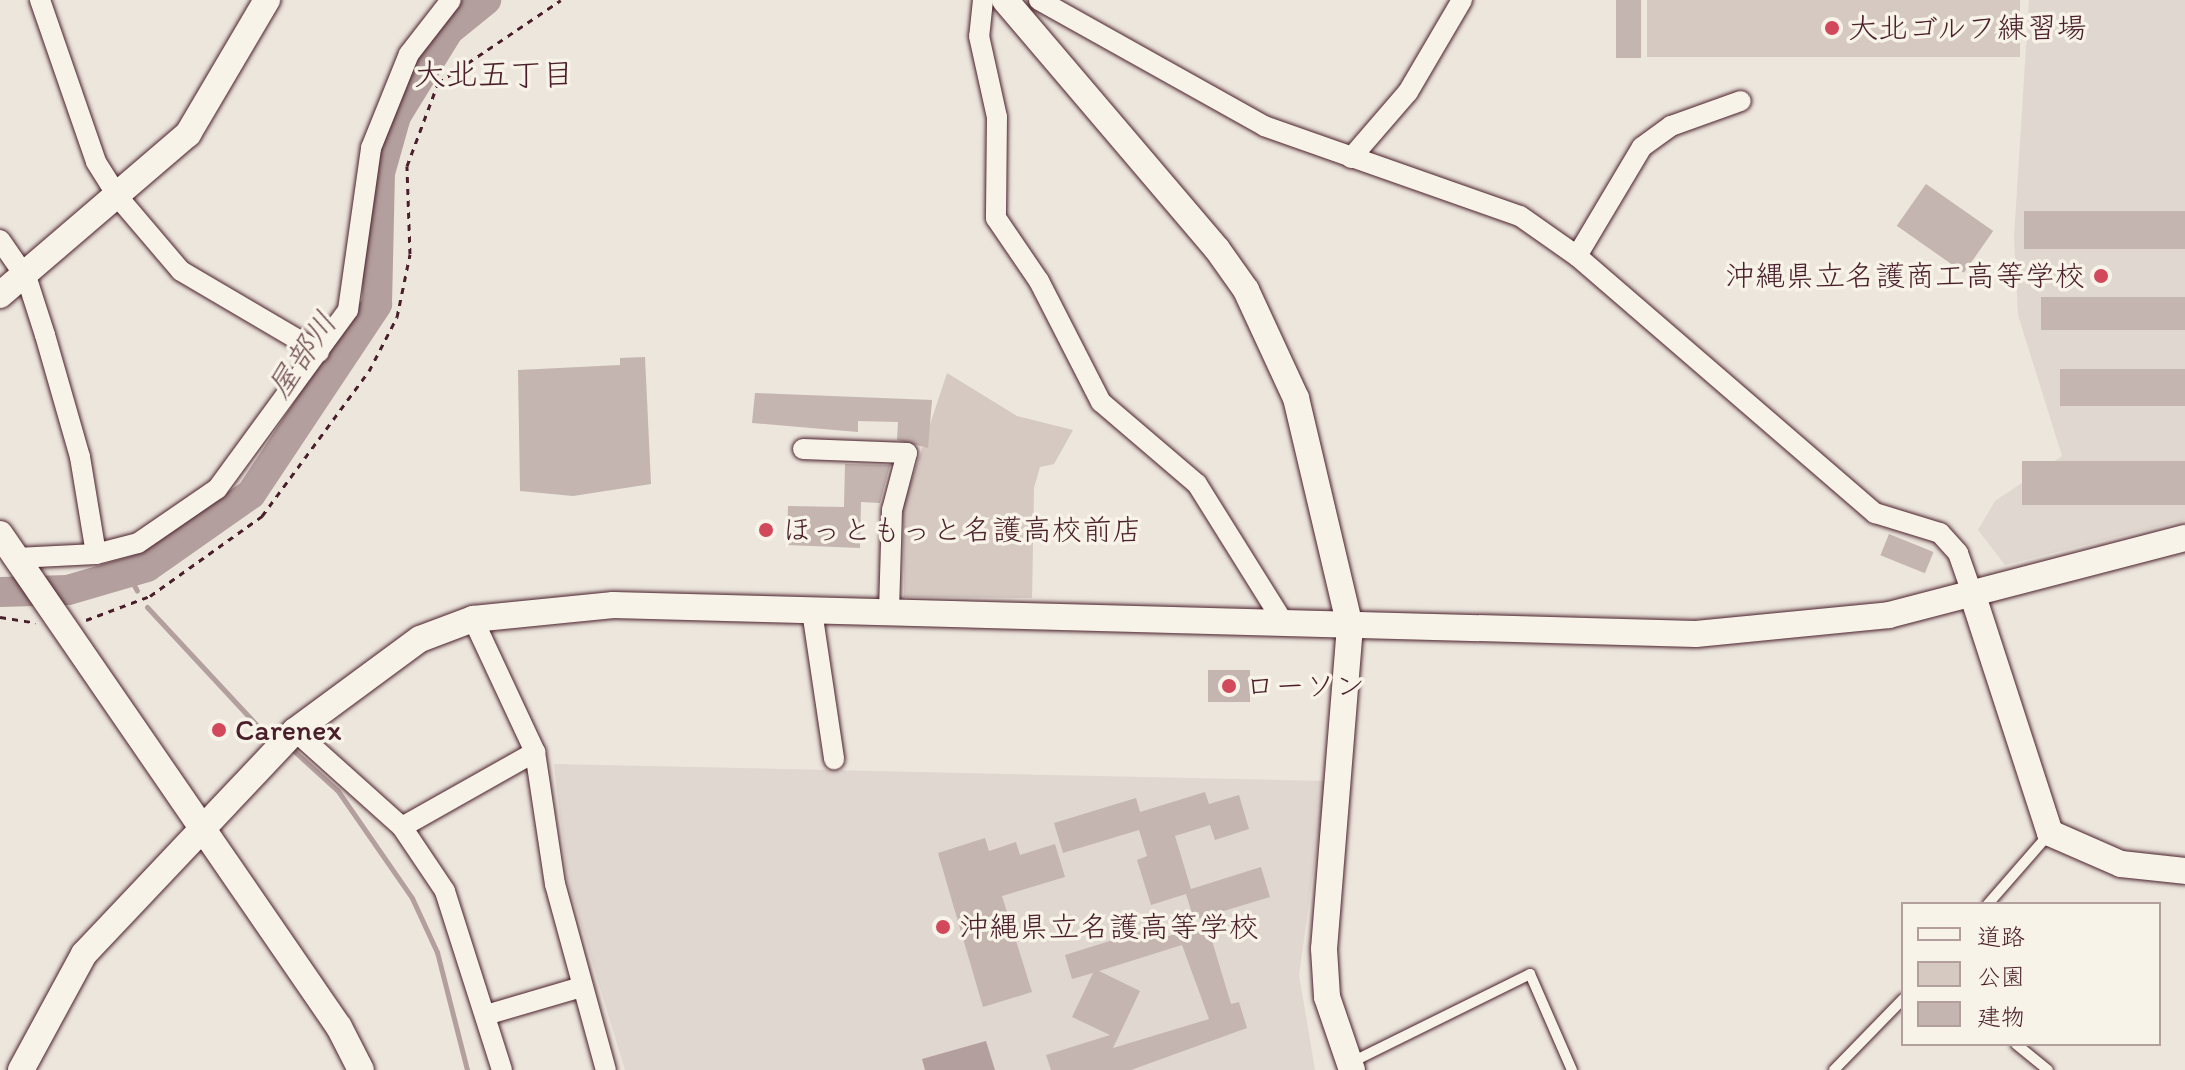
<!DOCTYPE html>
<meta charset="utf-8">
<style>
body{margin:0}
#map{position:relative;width:2185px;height:1070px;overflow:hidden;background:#ece6dd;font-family:Itim,"Klee One",sans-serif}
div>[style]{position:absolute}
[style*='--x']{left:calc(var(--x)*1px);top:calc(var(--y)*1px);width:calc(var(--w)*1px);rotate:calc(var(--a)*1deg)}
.built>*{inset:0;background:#e0d7d0}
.green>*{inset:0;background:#d5c9c2;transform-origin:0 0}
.water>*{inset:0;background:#b39f9d}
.stream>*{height:5px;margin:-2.5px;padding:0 2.5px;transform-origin:2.5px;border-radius:2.5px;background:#b39f9d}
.river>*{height:30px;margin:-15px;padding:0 15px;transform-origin:15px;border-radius:15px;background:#b39f9d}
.building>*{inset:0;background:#c4b5b0;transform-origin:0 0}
.path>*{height:3px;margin-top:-1.5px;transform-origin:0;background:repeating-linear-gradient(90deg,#4a1f2b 0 6px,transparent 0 12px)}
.roads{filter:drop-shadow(0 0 2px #4a1f2b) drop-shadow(0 0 2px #4a1f2b)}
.service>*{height:10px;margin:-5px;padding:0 5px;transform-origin:5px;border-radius:5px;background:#f7f3e8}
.minor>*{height:20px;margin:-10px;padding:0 10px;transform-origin:10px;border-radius:10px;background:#f7f3e8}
.tertiary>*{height:26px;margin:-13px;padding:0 13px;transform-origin:13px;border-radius:13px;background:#f7f3e8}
.dots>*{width:22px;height:22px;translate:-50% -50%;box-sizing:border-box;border:4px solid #f7f3e8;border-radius:50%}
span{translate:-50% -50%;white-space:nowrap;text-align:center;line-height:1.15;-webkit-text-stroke:7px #f7f3e8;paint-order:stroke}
.poi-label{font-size:30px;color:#4a1f2b}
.left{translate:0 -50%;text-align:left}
.right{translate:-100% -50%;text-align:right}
.neighbourhood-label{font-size:32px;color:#4a1f2b}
.water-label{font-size:32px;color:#6f4c53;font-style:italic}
.legend{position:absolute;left:1901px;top:902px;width:260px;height:144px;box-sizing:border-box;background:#f7f3e8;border:2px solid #b29e9c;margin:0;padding:10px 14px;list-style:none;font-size:24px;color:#4a1f2b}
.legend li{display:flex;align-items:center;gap:16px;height:40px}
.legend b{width:40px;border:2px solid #b29e9c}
</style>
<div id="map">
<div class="built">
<i style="clip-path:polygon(2029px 0,2185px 0,2185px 520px,2005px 565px,1978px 530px,1995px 501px,2062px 456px,2018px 315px,2014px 237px)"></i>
<i style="clip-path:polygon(554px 764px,1326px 781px,1299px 975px,1315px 1070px,625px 1070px,567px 879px)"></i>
</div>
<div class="green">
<i style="left:1647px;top:0;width:373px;height:57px"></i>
<i style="clip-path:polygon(947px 373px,1017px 416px,1073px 430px,1054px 464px,1040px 467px,1034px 488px,1032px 598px,904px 597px,903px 506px)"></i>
</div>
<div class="water">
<i style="clip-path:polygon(986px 1041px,995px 1070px,925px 1070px,922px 1059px)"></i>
</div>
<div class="stream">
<i style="--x:127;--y:572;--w:21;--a:62"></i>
<i style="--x:147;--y:607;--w:176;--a:47.1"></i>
<i style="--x:294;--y:751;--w:59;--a:42.3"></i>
<i style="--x:338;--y:791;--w:130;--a:55.3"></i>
<i style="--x:412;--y:898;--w:60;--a:65.2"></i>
<i style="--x:437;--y:952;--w:122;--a:75.7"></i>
</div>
<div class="river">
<i style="--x:0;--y:592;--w:68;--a:-1.7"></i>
<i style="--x:68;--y:590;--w:82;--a:-16.2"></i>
<i style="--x:147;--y:567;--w:127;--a:-35.1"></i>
<i style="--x:251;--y:494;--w:228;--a:-56.4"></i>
<i style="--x:377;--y:304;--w:131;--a:-88.7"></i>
<i style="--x:380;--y:173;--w:59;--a:-74.3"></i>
<i style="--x:396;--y:116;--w:101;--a:-58.4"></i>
<i style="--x:449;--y:30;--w:48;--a:-39"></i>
</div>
<div class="building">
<i style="left:1616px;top:0;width:25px;height:58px"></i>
<i style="left:1926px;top:184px;width:82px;height:51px;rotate:35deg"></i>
<i style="left:2185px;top:211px;width:38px;height:161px;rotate:90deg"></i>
<i style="left:2185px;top:297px;width:33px;height:144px;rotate:90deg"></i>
<i style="clip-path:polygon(645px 357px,651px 484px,573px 496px,520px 491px,518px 370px,620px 365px,620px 358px)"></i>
<i style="left:2185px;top:369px;width:37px;height:125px;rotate:90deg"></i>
<i style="clip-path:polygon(755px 393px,932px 400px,928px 448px,897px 440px,898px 422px,858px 421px,858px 432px,752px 423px)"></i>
<i style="left:2185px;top:461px;width:44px;height:163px;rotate:90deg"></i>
<i style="clip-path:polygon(845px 464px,890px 465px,880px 503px,861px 502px,860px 548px,787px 545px,788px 506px,844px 507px)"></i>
<i style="left:1889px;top:534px;width:48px;height:23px;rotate:22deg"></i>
<i style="left:1208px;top:670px;width:42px;height:32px"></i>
<i style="clip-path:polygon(1205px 792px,1209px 804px,1239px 795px,1249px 829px,1215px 840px,1210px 825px,1175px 836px,1191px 889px,1261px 867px,1270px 897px,1194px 920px,1186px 894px,1151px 905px,1137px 860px,1147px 856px,1139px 830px,1063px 853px,1054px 823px,1136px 798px,1140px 812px)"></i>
<i style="clip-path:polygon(985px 838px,989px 851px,1016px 842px,1020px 855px,1055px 844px,1065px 877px,1002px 896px,1032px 992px,983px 1007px,938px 853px)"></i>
<i style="clip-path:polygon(evenodd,1207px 924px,1231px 1004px,1239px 1002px,1247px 1028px,1131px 1070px,1051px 1070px,1046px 1055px,1110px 1035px,1072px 1017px,1093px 973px,1072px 979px,1065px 955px,1155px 927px,1159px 939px,1207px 924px,1182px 945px,1209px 1019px,1113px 1048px,1140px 991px,1099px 971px,1182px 945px)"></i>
</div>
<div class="path">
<i style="--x:0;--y:617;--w:36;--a:9"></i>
<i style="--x:86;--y:620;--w:68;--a:-20.6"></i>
<i style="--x:150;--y:596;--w:138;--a:-35.5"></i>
<i style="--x:262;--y:516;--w:180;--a:-53.6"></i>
<i style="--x:369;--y:371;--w:61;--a:-62.6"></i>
<i style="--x:397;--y:317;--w:64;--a:-78.3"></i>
<i style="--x:410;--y:254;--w:88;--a:-92"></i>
<i style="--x:407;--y:166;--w:89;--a:-69.5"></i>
<i style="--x:438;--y:83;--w:148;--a:-34"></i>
</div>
<div class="roads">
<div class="service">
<i style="--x:1988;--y:904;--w:94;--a:-48.9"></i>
<i style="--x:2016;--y:1044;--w:41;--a:39.1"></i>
<i style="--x:1350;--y:1063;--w:201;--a:-26.3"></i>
<i style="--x:1530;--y:974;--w:105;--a:66.4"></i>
<i style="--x:1834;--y:1070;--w:99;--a:-45.8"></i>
</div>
<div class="minor">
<i style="--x:40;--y:0;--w:171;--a:70.9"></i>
<i style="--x:96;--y:162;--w:41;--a:57.8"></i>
<i style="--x:118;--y:197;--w:97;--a:49.6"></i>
<i style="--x:181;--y:271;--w:160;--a:30.4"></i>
<i style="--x:983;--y:0;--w:36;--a:96"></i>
<i style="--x:979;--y:36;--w:83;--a:77.5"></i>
<i style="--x:997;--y:117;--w:101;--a:90.6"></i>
<i style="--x:996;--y:218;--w:76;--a:55.7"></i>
<i style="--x:1039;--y:281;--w:136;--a:62.9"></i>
<i style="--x:1101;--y:402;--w:126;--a:40.5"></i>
<i style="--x:1197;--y:484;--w:166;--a:58"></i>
<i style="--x:1039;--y:0;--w:258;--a:29.2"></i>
<i style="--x:1264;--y:126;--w:271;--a:19.4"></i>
<i style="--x:1520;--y:216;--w:70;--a:35.1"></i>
<i style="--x:1577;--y:256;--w:394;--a:40.8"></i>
<i style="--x:1875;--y:513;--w:68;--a:17.1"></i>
<i style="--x:1940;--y:533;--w:27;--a:48"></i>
<i style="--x:1958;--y:553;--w:42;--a:70.7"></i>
<i style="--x:1351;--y:158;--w:87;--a:-49.2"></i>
<i style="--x:1408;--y:92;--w:107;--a:-59.6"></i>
<i style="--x:0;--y:240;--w:47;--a:55.3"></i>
<i style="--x:27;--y:279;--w:59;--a:72.2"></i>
<i style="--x:45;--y:335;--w:127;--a:74"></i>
<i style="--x:80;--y:457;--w:98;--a:80.6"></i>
<i style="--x:96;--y:554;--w:80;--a:177.1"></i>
<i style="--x:1577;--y:256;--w:127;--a:-59.2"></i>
<i style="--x:1642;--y:147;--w:36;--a:-36"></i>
<i style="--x:1671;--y:126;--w:74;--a:-19.7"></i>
<i style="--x:803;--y:449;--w:104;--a:2.2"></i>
<i style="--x:907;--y:453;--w:59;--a:104.7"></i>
<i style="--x:892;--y:510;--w:103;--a:91.7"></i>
<i style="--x:96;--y:554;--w:43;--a:-14.7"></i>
<i style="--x:138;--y:543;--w:96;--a:-34.4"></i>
<i style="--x:217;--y:489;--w:222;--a:-53.8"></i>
<i style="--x:348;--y:310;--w:164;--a:-81.9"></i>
<i style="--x:371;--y:148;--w:101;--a:-68"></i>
<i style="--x:409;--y:54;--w:68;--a:-52.1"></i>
<i style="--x:812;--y:611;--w:150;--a:81.5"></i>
<i style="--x:473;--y:619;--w:147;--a:65"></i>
<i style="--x:535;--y:752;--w:134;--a:81.4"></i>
<i style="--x:555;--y:884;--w:193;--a:74.7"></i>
<i style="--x:295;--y:731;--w:144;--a:41.9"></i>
<i style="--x:486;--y:1015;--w:99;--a:-16.4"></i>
<i style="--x:502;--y:1070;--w:188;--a:-107.7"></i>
<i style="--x:445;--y:891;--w:77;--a:-123.9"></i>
<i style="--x:402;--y:827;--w:153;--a:-29.4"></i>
</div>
<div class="tertiary">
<i style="--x:1005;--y:0;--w:327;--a:49.6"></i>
<i style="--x:1217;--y:249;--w:50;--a:54.7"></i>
<i style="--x:1246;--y:290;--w:119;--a:65.2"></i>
<i style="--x:1296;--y:398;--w:234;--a:76.7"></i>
<i style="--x:1350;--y:626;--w:324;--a:94.6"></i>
<i style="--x:1324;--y:949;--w:48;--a:86.4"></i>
<i style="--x:1327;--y:997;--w:77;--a:71.1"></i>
<i style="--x:0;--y:295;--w:248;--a:-40.6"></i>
<i style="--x:188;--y:134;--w:156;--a:-59.5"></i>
<i style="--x:0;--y:534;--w:598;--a:55.49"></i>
<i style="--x:339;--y:1027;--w:48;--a:62.9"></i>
<i style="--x:1972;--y:593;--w:252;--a:72"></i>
<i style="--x:2050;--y:833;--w:77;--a:23.6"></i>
<i style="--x:2121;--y:864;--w:64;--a:6.2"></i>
<i style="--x:21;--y:1070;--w:132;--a:-61.5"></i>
<i style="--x:84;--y:954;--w:307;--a:-46.6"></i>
<i style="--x:295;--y:731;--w:155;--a:-36.4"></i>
<i style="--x:420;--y:639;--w:57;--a:-20.7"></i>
<i style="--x:473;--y:619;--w:141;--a:-5.7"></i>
<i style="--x:613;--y:605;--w:1083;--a:1.53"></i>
<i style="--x:1696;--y:634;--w:194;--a:-5.6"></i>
<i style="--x:1889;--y:615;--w:306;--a:-14.6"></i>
</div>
</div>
<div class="dots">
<i style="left:1832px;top:28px;background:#d1495b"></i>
<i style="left:2101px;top:276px;background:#d1495b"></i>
<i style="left:766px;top:530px;background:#d1495b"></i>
<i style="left:1229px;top:686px;background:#d1495b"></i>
<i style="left:219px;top:730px;background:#d1495b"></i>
<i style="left:943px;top:927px;background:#d1495b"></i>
</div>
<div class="poi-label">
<span class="left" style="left:1848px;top:28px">大北ゴルフ練習場</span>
<span class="right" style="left:2085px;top:276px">沖縄県立名護商工高等学校</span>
<span class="left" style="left:782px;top:530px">ほっともっと名護高校前店</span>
<span class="left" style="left:1245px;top:686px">ローソン</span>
<span class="left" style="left:235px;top:730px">Carenex</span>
<span class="left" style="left:959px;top:927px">沖縄県立名護高等学校</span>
</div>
<div class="neighbourhood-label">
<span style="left:494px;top:74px">大北五丁目</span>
</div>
<div class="water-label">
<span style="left:302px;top:355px;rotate:-56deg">屋部川</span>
</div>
<ul class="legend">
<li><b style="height:10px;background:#f7f3e8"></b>道路</li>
<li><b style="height:22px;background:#d5c9c2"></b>公園</li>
<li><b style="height:22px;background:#c4b5b0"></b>建物</li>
</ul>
</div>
